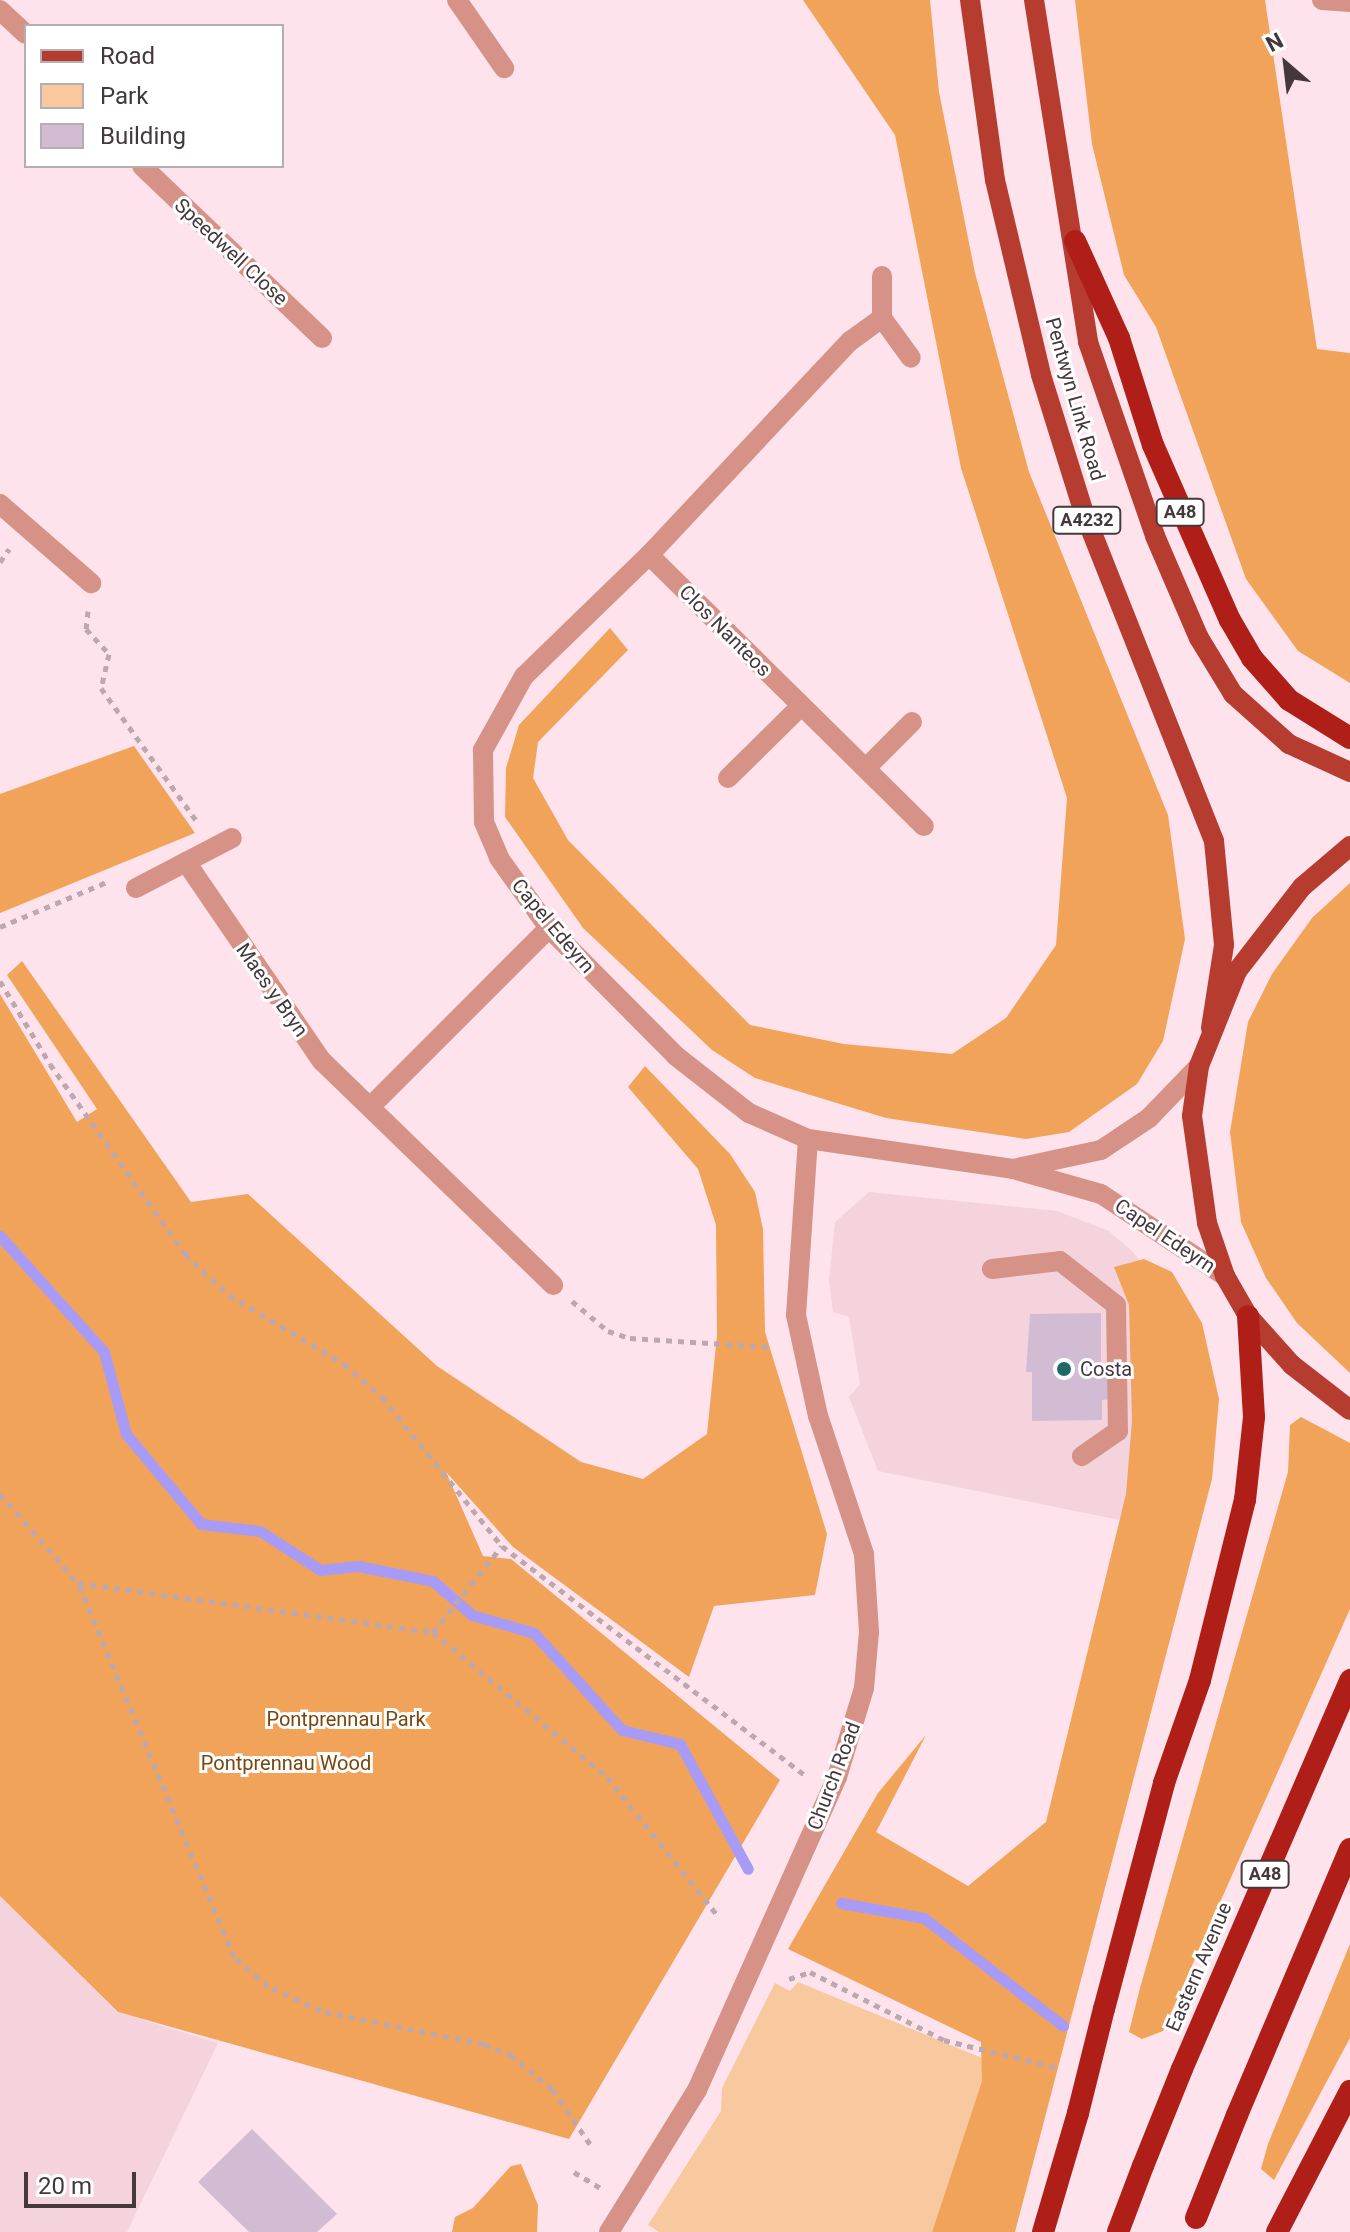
<!DOCTYPE html>
<style>
body{margin:0}
#map{position:relative;width:1350px;height:2232px;overflow:hidden;background:#fee3ec;font-family:Roboto,sans-serif}
div>[style]{position:absolute}
[style*='--x']{left:calc(var(--x)*1px);top:calc(var(--y)*1px);width:calc(var(--w)*1px);rotate:calc(var(--a)*1deg)}
.built>*{inset:0;background:#f4d3dd}
.green>*{inset:0;background:#f8c89e}
.forest>*{inset:0;background:#f1a359}
.stream>*{height:11px;margin:-5.5px;padding:0 5.5px;transform-origin:5.5px;border-radius:5.5px;background:#a89bf6}
.building>*{inset:0;background:#d2bcd4}
.path>*{height:5px;margin-top:-2.5px;transform-origin:0;background:repeating-linear-gradient(90deg,#bea8af 0 6px,transparent 0 12px)}
.service>*{height:20px;margin:-10px;padding:0 10px;transform-origin:10px;border-radius:10px;background:#d69287}
.minor>*{height:20px;margin:-10px;padding:0 10px;transform-origin:10px;border-radius:10px;background:#d69287}
.primary>*{height:20px;margin:-10px;padding:0 10px;transform-origin:10px;border-radius:10px;background:#b73c30}
.trunk>*{height:22px;margin:-11px;padding:0 11px;transform-origin:11px;border-radius:11px;background:#b01e18}
.trunk-bridge>*{height:22px;margin:-11px;padding:0 11px;transform-origin:11px;border-radius:11px;background:#b01e18}
.dots>*{width:22px;height:22px;translate:-50% -50%;box-sizing:border-box;border:4px solid #fff;border-radius:50%}
span{translate:-50% -50%;white-space:nowrap;text-align:center;line-height:1.15;-webkit-text-stroke:6px #fff;paint-order:stroke}
.shield-label span{padding:2px 6px;background:#fff;border:2px solid;border-radius:6px;-webkit-text-stroke-width:0}
.shield-label{font-size:18px;color:#45383c;font-weight:700}
.street-label{font-size:20px;color:#45383c}
.poi-label{font-size:20px;color:#45383c}
.left{translate:0 -50%;text-align:left}
.park-label{font-size:20px;color:#79460d}
.legend{position:absolute;left:24px;top:24px;width:260px;height:144px;box-sizing:border-box;background:#fff;border:2px solid #b5afb1;margin:0;padding:10px 14px;list-style:none;font-size:24px;color:#45383c}
.legend li{display:flex;align-items:center;gap:16px;height:40px}
.legend b{width:40px;border:2px solid #b5afb1}
.north{position:absolute;left:1246px;top:24px;width:80px;height:80px;-webkit-text-stroke:6px #fff;paint-order:stroke;rotate:332deg;font-size:22px;font-weight:700;line-height:32px;text-align:center;color:#45383c}
.north::after{content:'';display:block;margin:auto;width:28px;height:36px;background:#45383c;clip-path:polygon(50% 0,100% 100%,50% 72%,0 100%)}
.scale{position:absolute;left:24px;top:2172px;width:112px;height:36px;box-sizing:border-box;border:4px solid #45383c;border-top:0;padding-left:10px;font-size:24px;line-height:28px;white-space:nowrap;color:#45383c;-webkit-text-stroke:6px #fff;paint-order:stroke}
</style>
<div id="map">
<div class="built">
<i style="clip-path:polygon(869px 1192px,1057px 1211px,1109px 1231px,1132px 1251px,1147px 1270px,1135px 1523px,878px 1471px,849px 1397px,860px 1384px,849px 1317px,833px 1312px,829px 1280px,835px 1222px)"></i>
<i style="clip-path:polygon(0 1896px,117px 2012px,218px 2043px,127px 2232px,0 2232px)"></i>
</div>
<div class="green">
<i style="clip-path:polygon(798px 1982px,982px 2058px,982px 2081px,932px 2232px,659px 2232px,648px 2225px,721px 2111px,722px 2088px,775px 1983px,790px 1991px)"></i>
</div>
<div class="forest">
<i style="clip-path:polygon(803px 0,930px 0,939px 92px,975px 273px,1029px 472px,1168px 815px,1185px 939px,1163px 1041px,1137px 1084px,1069px 1132px,1026px 1139px,886px 1118px,755px 1078px,712px 1050px,583px 928px,505px 817px,506px 768px,519px 725px,610px 628px,628px 650px,538px 742px,533px 778px,568px 840px,750px 1025px,844px 1044px,952px 1054px,1006px 1018px,1056px 945px,1067px 798px,961px 468px,895px 135px)"></i>
<i style="clip-path:polygon(1075px 0,1265px 0,1317px 349px,1350px 353px,1350px 683px,1298px 651px,1246px 579px,1156px 327px,1124px 275px,1092px 144px)"></i>
<i style="clip-path:polygon(134px 746px,195px 833px,0 913px,0 794px)"></i>
<i style="clip-path:polygon(1350px 883px,1350px 1373px,1297px 1323px,1266px 1278px,1241px 1222px,1230px 1132px,1248px 1022px,1272px 974px,1312px 918px)"></i>
<i style="clip-path:polygon(22px 961px,191px 1202px,248px 1194px,437px 1366px,581px 1462px,643px 1479px,707px 1434px,717px 1335px,716px 1225px,698px 1169px,628px 1087px,645px 1066px,730px 1154px,755px 1192px,763px 1229px,765px 1332px,827px 1534px,815px 1595px,714px 1606px,689px 1677px,513px 1547px,446px 1472px,483px 1556px,511px 1559px,780px 1780px,569px 2139px,118px 2012px,0 1896px,0 994px,77px 1122px,97px 1109px,7px 975px)"></i>
<i style="clip-path:polygon(1144px 1259px,1172px 1272px,1202px 1323px,1219px 1399px,1212px 1479px,1015px 2232px,932px 2232px,982px 2081px,981px 2042px,788px 1949px,878px 1793px,926px 1735px,876px 1832px,968px 1886px,1046px 1822px,1126px 1494px,1132px 1421px,1129px 1305px,1114px 1267px)"></i>
<i style="clip-path:polygon(1301px 1417px,1350px 1443px,1350px 1609px,1163px 2031px,1142px 2039px,1129px 2032px,1140px 1988px,1288px 1472px,1290px 1425px)"></i>
<i style="clip-path:polygon(1350px 1944px,1350px 2038px,1274px 2180px,1261px 2169px,1268px 2144px)"></i>
<i style="clip-path:polygon(521px 2164px,538px 2205px,537px 2232px,452px 2232px,455px 2217px,473px 2208px,511px 2166px)"></i>
</div>
<div class="stream">
<i style="--x:0;--y:1236;--w:156;--a:48.1"></i>
<i style="--x:104;--y:1352;--w:85;--a:75"></i>
<i style="--x:126;--y:1434;--w:117;--a:50.2"></i>
<i style="--x:201;--y:1524;--w:59;--a:6.8"></i>
<i style="--x:260;--y:1531;--w:72;--a:33"></i>
<i style="--x:320;--y:1570;--w:38;--a:-6"></i>
<i style="--x:358;--y:1566;--w:76;--a:11.3"></i>
<i style="--x:433;--y:1581;--w:52;--a:41.1"></i>
<i style="--x:472;--y:1615;--w:65;--a:16.2"></i>
<i style="--x:534;--y:1633;--w:131;--a:47.8"></i>
<i style="--x:622;--y:1730;--w:60;--a:13.6"></i>
<i style="--x:680;--y:1744;--w:142;--a:61.5"></i>
<i style="--x:841;--y:1903;--w:84;--a:10.2"></i>
<i style="--x:924;--y:1918;--w:176;--a:37.8"></i>
</div>
<div class="building">
<i style="clip-path:polygon(1101px 1313px,1101px 1372px,1111px 1372px,1112px 1399px,1102px 1400px,1102px 1420px,1032px 1421px,1032px 1372px,1026px 1372px,1030px 1314px)"></i>
<i style="clip-path:polygon(252px 2129px,337px 2214px,317px 2232px,249px 2232px,198px 2182px)"></i>
</div>
<div class="path">
<i style="--x:0;--y:562;--w:16;--a:-55"></i>
<i style="--x:88;--y:611;--w:18;--a:96"></i>
<i style="--x:86;--y:629;--w:34;--a:47"></i>
<i style="--x:109;--y:654;--w:35;--a:103"></i>
<i style="--x:101;--y:688;--w:166;--a:54.3"></i>
<i style="--x:0;--y:927;--w:118;--a:-22.9"></i>
<i style="--x:0;--y:981;--w:97;--a:58.9"></i>
<i style="--x:50;--y:1064;--w:233;--a:54.6"></i>
<i style="--x:185;--y:1254;--w:60;--a:43"></i>
<i style="--x:229;--y:1295;--w:134;--a:31"></i>
<i style="--x:344;--y:1364;--w:50;--a:41"></i>
<i style="--x:382;--y:1397;--w:191;--a:51.2"></i>
<i style="--x:502;--y:1546;--w:383;--a:37.1"></i>
<i style="--x:572;--y:1301;--w:47;--a:39.8"></i>
<i style="--x:608;--y:1331;--w:23;--a:18"></i>
<i style="--x:630;--y:1338;--w:144;--a:3.6"></i>
<i style="--x:0;--y:1494;--w:118;--a:48.8"></i>
<i style="--x:433;--y:1632;--w:110;--a:-51.3"></i>
<i style="--x:789;--y:1979;--w:22;--a:-18"></i>
<i style="--x:810;--y:1972;--w:150;--a:26.9"></i>
<i style="--x:944;--y:2040;--w:117;--a:13.8"></i>
<i style="--x:590;--y:2144;--w:67;--a:-124.6"></i>
<i style="--x:552;--y:2089;--w:52;--a:-140.5"></i>
<i style="--x:512;--y:2056;--w:30;--a:-157"></i>
<i style="--x:484;--y:2044;--w:166;--a:-168.6"></i>
<i style="--x:321;--y:2011;--w:59;--a:-154.7"></i>
<i style="--x:268;--y:1986;--w:45;--a:-139.5"></i>
<i style="--x:234;--y:1957;--w:405;--a:-112.6"></i>
<i style="--x:78;--y:1583;--w:358;--a:7.9"></i>
<i style="--x:433;--y:1632;--w:226;--a:39.8"></i>
<i style="--x:607;--y:1777;--w:176;--a:51.4"></i>
<i style="--x:574;--y:2172;--w:35;--a:31"></i>
</div>
<div class="service">
<i style="--x:1322;--y:0;--w:28;--a:4"></i>
<i style="--x:992;--y:1269;--w:68;--a:-6.7"></i>
<i style="--x:1060;--y:1261;--w:71;--a:38.2"></i>
<i style="--x:1116;--y:1305;--w:126;--a:89.1"></i>
<i style="--x:1118;--y:1431;--w:44;--a:145.2"></i>
</div>
<div class="minor">
<i style="--x:457;--y:0;--w:83;--a:55.3"></i>
<i style="--x:0;--y:10;--w:35;--a:43"></i>
<i style="--x:142;--y:166;--w:249;--a:43.7"></i>
<i style="--x:882;--y:276;--w:42;--a:90"></i>
<i style="--x:882;--y:318;--w:39;--a:144"></i>
<i style="--x:850;--y:341;--w:294;--a:133.2"></i>
<i style="--x:649;--y:555;--w:174;--a:135.9"></i>
<i style="--x:524;--y:676;--w:85;--a:119"></i>
<i style="--x:483;--y:750;--w:72;--a:89.2"></i>
<i style="--x:484;--y:822;--w:39;--a:67"></i>
<i style="--x:499;--y:858;--w:86;--a:54.5"></i>
<i style="--x:549;--y:928;--w:180;--a:45.2"></i>
<i style="--x:676;--y:1056;--w:93;--a:38"></i>
<i style="--x:749;--y:1113;--w:64;--a:23.8"></i>
<i style="--x:808;--y:1139;--w:207;--a:8.3"></i>
<i style="--x:1013;--y:1169;--w:91;--a:15.9"></i>
<i style="--x:1101;--y:1194;--w:149;--a:33.5"></i>
<i style="--x:882;--y:318;--w:49;--a:54.1"></i>
<i style="--x:0;--y:504;--w:121;--a:41"></i>
<i style="--x:649;--y:555;--w:386;--a:44.6"></i>
<i style="--x:866;--y:768;--w:65;--a:-45"></i>
<i style="--x:728;--y:778;--w:103;--a:-44.6"></i>
<i style="--x:186;--y:862;--w:241;--a:55.7"></i>
<i style="--x:322;--y:1061;--w:322;--a:44.1"></i>
<i style="--x:136;--y:888;--w:108;--a:-27.5"></i>
<i style="--x:370;--y:1107;--w:253;--a:-45"></i>
<i style="--x:1013;--y:1169;--w:90;--a:-12.2"></i>
<i style="--x:1101;--y:1150;--w:58;--a:-33.7"></i>
<i style="--x:1149;--y:1118;--w:72;--a:-46.1"></i>
<i style="--x:609;--y:2232;--w:167;--a:-58.2"></i>
<i style="--x:697;--y:2090;--w:343;--a:-65.9"></i>
<i style="--x:837;--y:1777;--w:93;--a:-73.1"></i>
<i style="--x:864;--y:1688;--w:56;--a:-84.9"></i>
<i style="--x:869;--y:1632;--w:78;--a:-93.7"></i>
<i style="--x:864;--y:1554;--w:145;--a:-108.4"></i>
<i style="--x:818;--y:1416;--w:103;--a:-102.3"></i>
<i style="--x:796;--y:1315;--w:176;--a:-86.1"></i>
</div>
<div class="primary">
<i style="--x:970;--y:0;--w:182;--a:82.1"></i>
<i style="--x:995;--y:180;--w:200;--a:76.7"></i>
<i style="--x:1041;--y:375;--w:141;--a:72.7"></i>
<i style="--x:1083;--y:510;--w:356;--a:68.4"></i>
<i style="--x:1214;--y:841;--w:104;--a:84.5"></i>
<i style="--x:1224;--y:945;--w:84;--a:98.9"></i>
<i style="--x:1034;--y:0;--w:346;--a:81"></i>
<i style="--x:1088;--y:342;--w:205;--a:70.9"></i>
<i style="--x:1155;--y:536;--w:111;--a:66.7"></i>
<i style="--x:1199;--y:638;--w:66;--a:58.7"></i>
<i style="--x:1233;--y:694;--w:75;--a:41.8"></i>
<i style="--x:1289;--y:744;--w:67;--a:24.7"></i>
<i style="--x:1350;--y:846;--w:63;--a:139.5"></i>
<i style="--x:1302;--y:887;--w:106;--a:127.7"></i>
<i style="--x:1237;--y:971;--w:102;--a:111.8"></i>
<i style="--x:1199;--y:1066;--w:50;--a:98"></i>
<i style="--x:1192;--y:1116;--w:108;--a:82"></i>
<i style="--x:1207;--y:1223;--w:56;--a:71.2"></i>
<i style="--x:1225;--y:1276;--w:46;--a:60.1"></i>
<i style="--x:1248;--y:1316;--w:66;--a:48.1"></i>
<i style="--x:1292;--y:1365;--w:73;--a:37.8"></i>
</div>
<div class="trunk">
<i style="--x:1075;--y:241;--w:107;--a:65.6"></i>
<i style="--x:1119;--y:338;--w:112;--a:72.4"></i>
<i style="--x:1153;--y:445;--w:191;--a:66.3"></i>
<i style="--x:1230;--y:620;--w:44;--a:59.9"></i>
<i style="--x:1252;--y:658;--w:56;--a:48.6"></i>
<i style="--x:1289;--y:700;--w:72;--a:31.9"></i>
<i style="--x:1104;--y:2009;--w:234;--a:-75.1"></i>
<i style="--x:1164;--y:1783;--w:109;--a:-70.7"></i>
<i style="--x:1200;--y:1680;--w:186;--a:-76"></i>
<i style="--x:1245;--y:1500;--w:83;--a:-83.8"></i>
<i style="--x:1254;--y:1417;--w:101;--a:-93.4"></i>
<i style="--x:1182;--y:2069;--w:424;--a:-66.6"></i>
<i style="--x:1237;--y:2115;--w:289;--a:-67"></i>
<i style="--x:1043;--y:2232;--w:124;--a:-73.6"></i>
<i style="--x:1118;--y:2232;--w:71;--a:-69.3"></i>
<i style="--x:1277;--y:2232;--w:159;--a:-62.6"></i>
</div>
<div class="trunk-bridge">
<i style="--x:1078;--y:2113;--w:107;--a:-76"></i>
<i style="--x:1143;--y:2166;--w:105;--a:-68.1"></i>
<i style="--x:1196;--y:2218;--w:111;--a:-68.3"></i>
</div>
<div class="dots">
<i style="left:1064px;top:1369px;background:#1d6965"></i>
</div>
<div class="shield-label">
<span style="left:1180px;top:512px">A48</span>
<span style="left:1087px;top:520px">A4232</span>
<span style="left:1265px;top:1874px">A48</span>
</div>
<div class="street-label">
<span style="left:231px;top:252px;rotate:43deg">Speedwell Close</span>
<span style="left:1075px;top:399px;rotate:74deg">Pentwyn Link Road</span>
<span style="left:725px;top:631px;rotate:45deg">Clos Nanteos</span>
<span style="left:553px;top:926px;rotate:50deg">Capel Edeyrn</span>
<span style="left:272px;top:990px;rotate:55deg">Maes y Bryn</span>
<span style="left:1165px;top:1236px;rotate:34deg">Capel Edeyrn</span>
<span style="left:834px;top:1776px;rotate:-69deg">Church Road</span>
<span style="left:1199px;top:1967px;rotate:-67deg">Eastern Avenue</span>
</div>
<div class="poi-label">
<span class="left" style="left:1080px;top:1369px">Costa</span>
</div>
<div class="park-label">
<span style="left:346px;top:1719px">Pontprennau Park</span>
<span style="left:286px;top:1763px">Pontprennau Wood</span>
</div>
<ul class="legend">
<li><b style="height:10px;background:#b73c30"></b>Road</li>
<li><b style="height:22px;background:#f8c89e"></b>Park</li>
<li><b style="height:22px;background:#d2bcd4"></b>Building</li>
</ul>
<div class="north">N</div>
<div class="scale">20 m</div>
</div>
